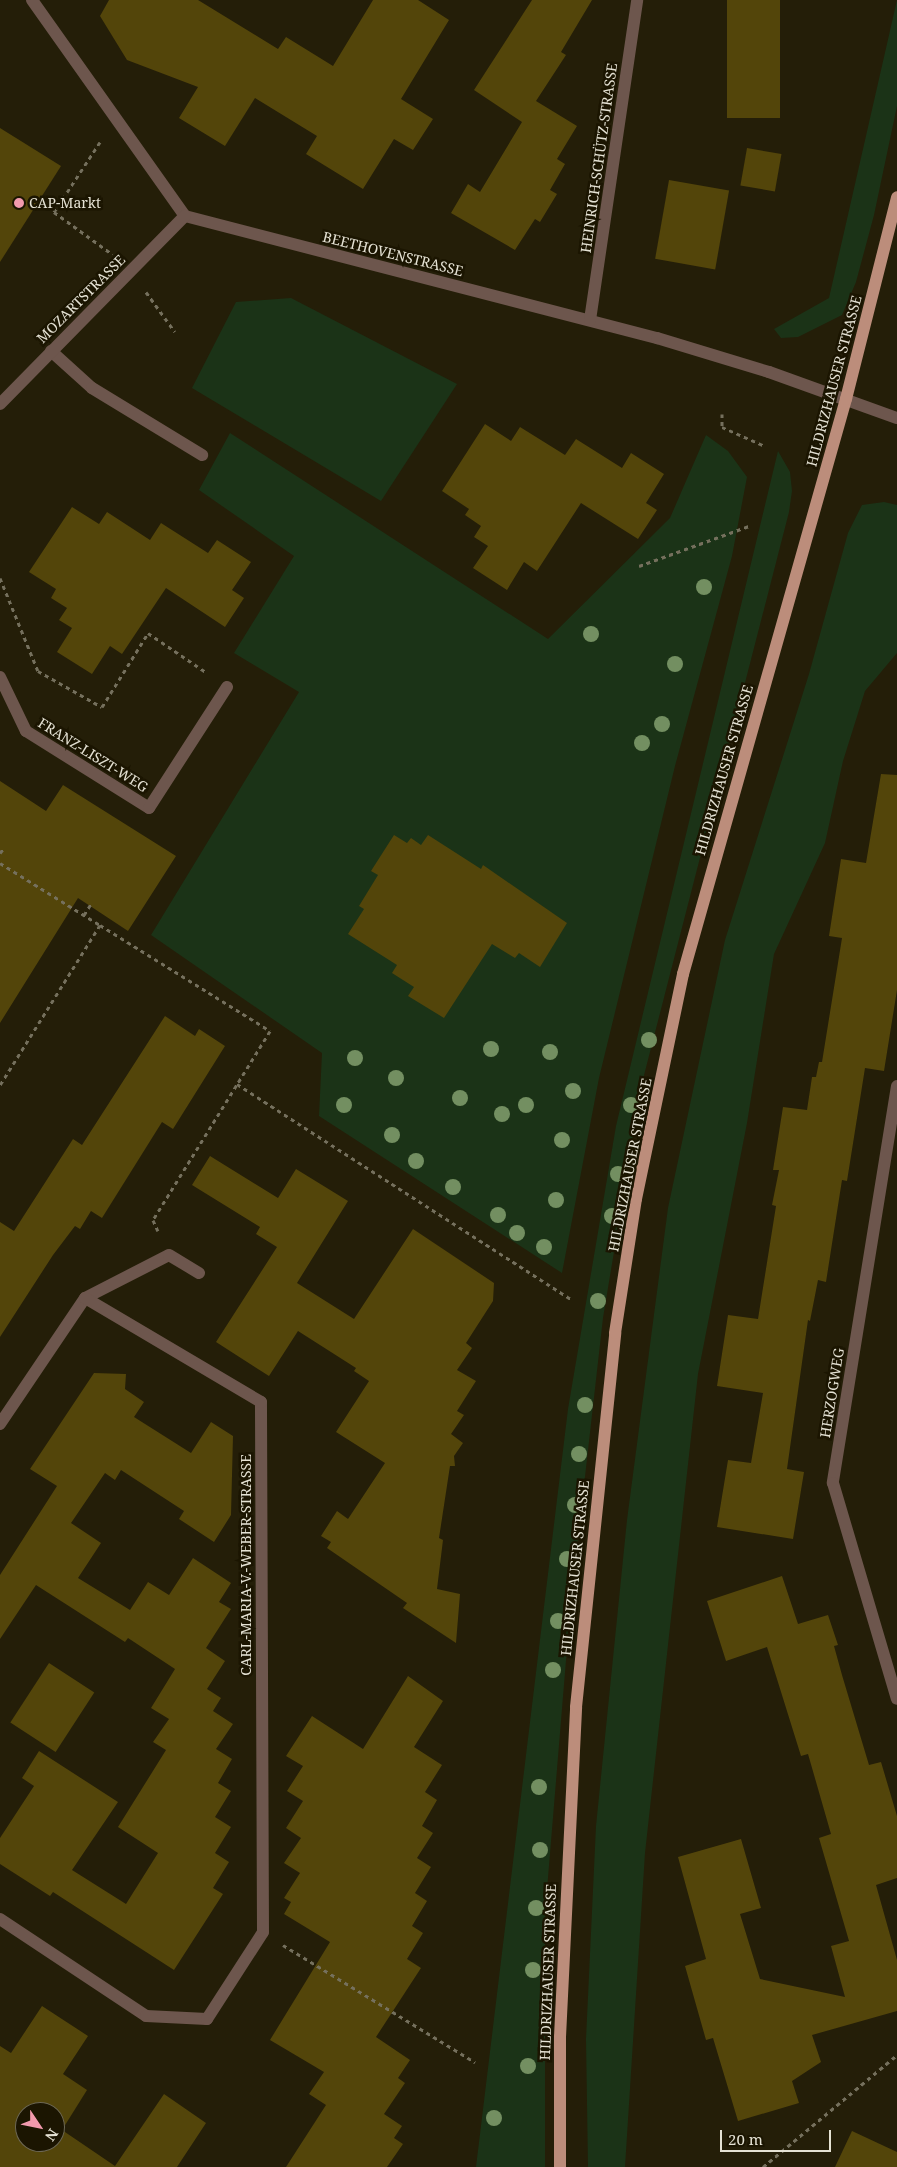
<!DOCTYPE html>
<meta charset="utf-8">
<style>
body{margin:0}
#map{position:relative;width:897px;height:2167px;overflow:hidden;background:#241e08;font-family:"Noto Serif",serif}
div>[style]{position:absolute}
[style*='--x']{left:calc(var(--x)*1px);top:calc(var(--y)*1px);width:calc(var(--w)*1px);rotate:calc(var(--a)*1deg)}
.green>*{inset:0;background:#1b3317}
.building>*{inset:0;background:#53450a;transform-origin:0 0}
.path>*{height:3px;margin-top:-1.5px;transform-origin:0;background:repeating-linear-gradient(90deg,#75705d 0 4px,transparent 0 8px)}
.minor>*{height:12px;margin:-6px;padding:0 6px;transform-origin:6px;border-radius:6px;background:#6d564d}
.major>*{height:12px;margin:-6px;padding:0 6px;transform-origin:6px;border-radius:6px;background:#bc8d7b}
.trees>*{width:16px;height:16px;margin:-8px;border-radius:50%;background:#738f61}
.dots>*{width:14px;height:14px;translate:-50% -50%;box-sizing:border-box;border:2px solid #1b1501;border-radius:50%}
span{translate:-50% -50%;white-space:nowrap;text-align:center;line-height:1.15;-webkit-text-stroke:5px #1b1501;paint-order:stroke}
.street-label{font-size:14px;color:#e5e2d4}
.poi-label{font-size:14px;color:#e5e2d4}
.left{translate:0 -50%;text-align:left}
.north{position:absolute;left:15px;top:2102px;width:50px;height:50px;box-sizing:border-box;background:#1b1501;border:1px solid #6c6755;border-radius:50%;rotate:124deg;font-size:14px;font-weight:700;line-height:20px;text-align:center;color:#e5e2d4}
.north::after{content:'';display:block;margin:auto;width:18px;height:22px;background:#f29aad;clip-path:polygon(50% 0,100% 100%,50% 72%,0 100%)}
.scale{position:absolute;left:720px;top:2130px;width:111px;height:22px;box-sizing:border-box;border:2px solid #e5e2d4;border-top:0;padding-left:6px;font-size:15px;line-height:18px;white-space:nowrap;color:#e5e2d4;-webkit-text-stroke:4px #1b1501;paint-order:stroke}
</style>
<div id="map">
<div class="green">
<i style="clip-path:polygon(897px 0,897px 106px,874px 215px,856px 282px,842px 315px,798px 337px,781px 338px,774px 329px,829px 298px)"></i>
<i style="clip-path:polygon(291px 298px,457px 384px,381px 501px,192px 388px,236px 302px)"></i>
<i style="clip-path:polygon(230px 433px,548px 639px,670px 518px,706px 435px,728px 451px,747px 477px,732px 556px,675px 766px,599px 1078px,562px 1273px,319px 1116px,322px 1053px,151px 935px,299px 692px,234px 653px,294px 556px,199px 490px)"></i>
<i style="clip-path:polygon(778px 451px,790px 472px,792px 491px,789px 512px,642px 1083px,603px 1318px,571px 1600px,545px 1914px,545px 2167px,476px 2167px,568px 1409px,616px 1126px)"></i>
<i style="clip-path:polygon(884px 502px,897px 505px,897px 653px,865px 691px,843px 761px,825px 843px,774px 954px,747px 1123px,698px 1374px,645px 1853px,625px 2167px,588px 2167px,586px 2039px,596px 1826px,627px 1520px,668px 1208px,725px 940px,809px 674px,848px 533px,862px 505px)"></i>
</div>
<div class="building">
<i style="clip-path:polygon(109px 0,198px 0,278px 49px,286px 37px,333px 66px,373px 0,418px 0,449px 20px,401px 99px,433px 119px,413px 150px,394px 139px,363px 189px,306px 154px,317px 136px,255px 98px,225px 146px,179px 118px,198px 87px,127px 60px,100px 16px)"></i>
<i style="clip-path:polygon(532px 0,592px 0,561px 52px,566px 55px,536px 101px,577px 126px,557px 159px,565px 164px,550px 190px,557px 194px,540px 222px,535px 219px,515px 250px,451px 213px,468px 184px,480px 192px,522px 122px,474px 90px)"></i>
<i style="left:727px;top:0;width:53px;height:118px"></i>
<i style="clip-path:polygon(0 128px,61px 166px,0 262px)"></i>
<i style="left:747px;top:148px;width:35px;height:38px;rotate:10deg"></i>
<i style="left:669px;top:180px;width:61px;height:80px;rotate:10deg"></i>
<i style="clip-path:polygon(485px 424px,511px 441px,520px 427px,565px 455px,576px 439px,622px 468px,631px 453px,664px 474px,646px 503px,657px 510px,638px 539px,581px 503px,537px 571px,524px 562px,507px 590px,473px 568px,488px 546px,474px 537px,481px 526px,465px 515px,469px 509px,442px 491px)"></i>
<i style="clip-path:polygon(72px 507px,99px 524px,107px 512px,150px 540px,161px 523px,208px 553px,217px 540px,251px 562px,232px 590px,244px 598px,225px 627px,166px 588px,122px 654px,110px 646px,92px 674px,57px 652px,72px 628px,59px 620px,67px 608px,51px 598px,56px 589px,29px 572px)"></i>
<i style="clip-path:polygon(881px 774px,897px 775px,897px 990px,884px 1071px,865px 1068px,847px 1181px,842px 1180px,826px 1282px,818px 1280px,810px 1321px,808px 1320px,787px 1469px,804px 1472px,793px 1539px,717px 1527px,728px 1460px,751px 1463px,763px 1393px,717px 1386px,728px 1315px,758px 1319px,776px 1206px,772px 1205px,779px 1170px,773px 1170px,783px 1107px,807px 1110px,812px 1077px,816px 1077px,819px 1062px,822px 1062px,842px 938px,829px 936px,841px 859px,866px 863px)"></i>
<i style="clip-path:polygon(0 781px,46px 811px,63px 785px,176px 856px,128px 931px,78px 898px,0 1023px)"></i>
<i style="clip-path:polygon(394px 835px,407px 843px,411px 838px,421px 845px,428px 835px,481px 869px,483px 865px,567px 923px,540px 967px,519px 953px,515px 958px,492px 944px,444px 1018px,408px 996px,414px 987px,392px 973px,397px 965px,348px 934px,364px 909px,359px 906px,378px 875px,371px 871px)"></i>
<i style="clip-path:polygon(165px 1016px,195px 1036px,199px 1029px,225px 1046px,173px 1129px,162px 1122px,102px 1218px,91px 1211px,80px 1229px,75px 1226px,53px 1255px,0 1337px,0 1222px,14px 1231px,73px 1139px,82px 1145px)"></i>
<i style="clip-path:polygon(210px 1156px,278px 1198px,296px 1169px,348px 1201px,297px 1283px,354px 1319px,413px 1229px,494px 1283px,493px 1301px,466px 1343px,472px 1348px,457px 1370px,476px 1381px,457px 1411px,464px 1415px,451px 1434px,463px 1443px,454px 1456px,455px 1466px,450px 1466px,439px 1538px,443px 1540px,437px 1589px,460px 1594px,456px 1643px,403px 1608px,407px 1603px,327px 1548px,331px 1542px,321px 1536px,337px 1511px,348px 1519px,385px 1463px,336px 1432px,369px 1381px,354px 1371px,356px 1368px,298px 1331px,269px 1376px,216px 1342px,277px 1247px,256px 1234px,260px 1227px,192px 1185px)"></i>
<i style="clip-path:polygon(94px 1373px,126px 1374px,125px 1389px,144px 1402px,134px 1417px,191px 1453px,211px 1422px,233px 1436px,231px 1515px,214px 1542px,179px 1519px,184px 1511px,121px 1470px,115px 1480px,105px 1473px,71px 1523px,101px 1543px,78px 1578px,130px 1610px,148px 1582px,169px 1595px,193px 1558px,231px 1583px,219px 1602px,231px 1609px,206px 1648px,225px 1661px,207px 1689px,221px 1698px,213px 1711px,233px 1724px,216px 1749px,232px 1759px,218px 1783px,231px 1791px,215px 1817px,231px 1827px,215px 1853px,229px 1862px,213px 1888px,223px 1894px,174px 1970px,53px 1892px,50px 1896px,0 1864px,0 1838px,34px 1786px,22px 1778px,39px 1751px,118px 1802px,72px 1870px,126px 1904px,158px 1853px,118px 1827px,166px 1750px,153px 1742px,169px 1719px,151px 1708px,175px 1669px,128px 1638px,125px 1642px,36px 1585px,0 1639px,0 1575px,57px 1486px,30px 1469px)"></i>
<i style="clip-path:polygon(782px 1576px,798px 1624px,828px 1615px,838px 1645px,834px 1646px,842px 1675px,869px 1765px,881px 1762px,897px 1816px,897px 1878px,876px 1885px,897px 1960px,897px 2011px,812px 2035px,821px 2062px,792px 2081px,799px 2103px,738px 2121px,713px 2038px,706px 2040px,685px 1966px,706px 1959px,678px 1857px,741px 1839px,761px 1908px,740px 1914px,760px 1979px,845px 1997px,831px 1946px,849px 1941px,819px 1838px,831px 1834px,808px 1754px,801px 1756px,767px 1647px,726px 1661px,707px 1601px)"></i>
<i style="left:49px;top:1663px;width:54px;height:71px;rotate:33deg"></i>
<i style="clip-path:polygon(408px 1676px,443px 1701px,414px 1747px,442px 1765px,425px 1792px,437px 1800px,422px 1826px,433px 1833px,417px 1858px,431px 1867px,415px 1893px,427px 1901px,412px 1926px,423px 1933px,407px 1959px,421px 1968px,376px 2037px,410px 2060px,398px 2078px,405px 2083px,384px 2114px,402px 2126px,394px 2138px,403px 2144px,387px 2167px,286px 2167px,326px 2105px,309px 2094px,324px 2072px,270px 2040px,330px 1942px,284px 1914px,291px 1902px,284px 1898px,300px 1873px,284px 1863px,301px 1838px,286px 1828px,303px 1801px,287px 1791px,303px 1766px,286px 1756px,312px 1716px,363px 1749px)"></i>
<i style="clip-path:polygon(evenodd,42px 2006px,88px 2036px,63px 2074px,87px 2090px,62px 2130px,115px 2166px,164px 2094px,206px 2123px,177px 2167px,0 2167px,0 2046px,11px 2053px,42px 2006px,25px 2112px,55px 2112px,55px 2142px,25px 2142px,25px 2112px)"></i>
<i style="clip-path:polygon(852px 2131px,897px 2152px,897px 2167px,835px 2167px)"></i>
</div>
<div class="path">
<i style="--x:100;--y:142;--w:84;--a:123.3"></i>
<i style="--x:54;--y:212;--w:72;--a:35.9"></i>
<i style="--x:146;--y:292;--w:49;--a:54.1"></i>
<i style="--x:722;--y:414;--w:13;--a:90"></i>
<i style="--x:722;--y:427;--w:47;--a:23.8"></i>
<i style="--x:639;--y:566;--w:117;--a:-20"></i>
<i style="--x:0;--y:578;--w:100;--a:67.8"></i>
<i style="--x:38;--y:671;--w:73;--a:29.4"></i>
<i style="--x:102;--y:707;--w:87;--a:-58.1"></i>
<i style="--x:148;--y:633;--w:71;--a:34.1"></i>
<i style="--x:0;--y:853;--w:6;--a:-51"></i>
<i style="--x:0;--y:863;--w:118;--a:31.8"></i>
<i style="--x:100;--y:925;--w:189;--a:122"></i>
<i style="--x:84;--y:915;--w:13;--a:-58"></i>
<i style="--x:100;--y:925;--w:200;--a:31.9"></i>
<i style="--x:270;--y:1031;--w:222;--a:121.8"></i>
<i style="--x:153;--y:1220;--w:12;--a:66"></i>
<i style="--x:237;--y:1084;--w:397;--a:32.8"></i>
<i style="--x:283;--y:1945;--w:225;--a:31.4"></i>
<i style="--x:763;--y:2167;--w:175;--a:-39.9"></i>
</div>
<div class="minor">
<i style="--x:32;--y:0;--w:265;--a:54.7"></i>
<i style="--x:185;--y:216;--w:488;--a:14.5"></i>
<i style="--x:657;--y:338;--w:117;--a:16.9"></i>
<i style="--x:769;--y:372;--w:136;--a:19.8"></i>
<i style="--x:590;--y:320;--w:323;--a:-81.6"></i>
<i style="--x:51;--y:351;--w:55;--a:42.1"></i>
<i style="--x:92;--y:388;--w:129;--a:31.3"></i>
<i style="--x:0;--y:404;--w:264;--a:-45.5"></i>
<i style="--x:0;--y:677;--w:60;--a:64.3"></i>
<i style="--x:26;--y:731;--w:145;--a:32"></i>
<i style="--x:149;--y:808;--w:144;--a:-57.2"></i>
<i style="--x:897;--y:1086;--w:402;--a:99.2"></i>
<i style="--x:833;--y:1483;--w:225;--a:73.5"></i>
<i style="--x:0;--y:1424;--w:152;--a:-56"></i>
<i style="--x:85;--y:1298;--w:94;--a:-27.1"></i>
<i style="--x:169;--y:1255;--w:35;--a:31"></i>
<i style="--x:0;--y:1919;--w:175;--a:33.6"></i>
<i style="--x:146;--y:2016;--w:61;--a:2.8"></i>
<i style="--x:207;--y:2019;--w:103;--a:-57.2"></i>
<i style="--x:263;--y:1932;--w:530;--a:-90.22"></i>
<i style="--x:261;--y:1402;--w:204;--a:-149.4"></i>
</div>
<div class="major">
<i style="--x:560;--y:2167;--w:130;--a:-90"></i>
<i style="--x:560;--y:2037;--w:330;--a:-87.2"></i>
<i style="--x:576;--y:1707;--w:376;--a:-84"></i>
<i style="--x:615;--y:1333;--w:136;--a:-81.1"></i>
<i style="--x:636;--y:1199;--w:230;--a:-78.2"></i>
<i style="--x:683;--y:974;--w:598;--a:-74.17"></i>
<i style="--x:846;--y:399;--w:208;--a:-75.8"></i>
</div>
<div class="trees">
<i style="left:704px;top:587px"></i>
<i style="left:591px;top:634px"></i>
<i style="left:675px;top:664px"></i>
<i style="left:662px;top:724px"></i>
<i style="left:642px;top:743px"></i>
<i style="left:649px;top:1040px"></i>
<i style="left:491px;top:1049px"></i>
<i style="left:550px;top:1052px"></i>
<i style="left:355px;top:1058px"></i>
<i style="left:396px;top:1078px"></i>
<i style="left:573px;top:1091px"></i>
<i style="left:460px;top:1098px"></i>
<i style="left:344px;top:1105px"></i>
<i style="left:526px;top:1105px"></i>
<i style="left:631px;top:1105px"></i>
<i style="left:502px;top:1114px"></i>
<i style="left:392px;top:1135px"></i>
<i style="left:562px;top:1140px"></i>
<i style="left:416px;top:1161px"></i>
<i style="left:618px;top:1174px"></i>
<i style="left:453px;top:1187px"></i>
<i style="left:556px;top:1200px"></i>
<i style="left:498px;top:1215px"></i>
<i style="left:612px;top:1216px"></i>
<i style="left:517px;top:1233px"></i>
<i style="left:544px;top:1247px"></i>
<i style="left:598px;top:1301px"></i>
<i style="left:585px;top:1405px"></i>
<i style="left:579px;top:1454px"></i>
<i style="left:575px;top:1505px"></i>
<i style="left:567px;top:1559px"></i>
<i style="left:558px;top:1621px"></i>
<i style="left:553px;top:1670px"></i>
<i style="left:539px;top:1787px"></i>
<i style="left:540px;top:1850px"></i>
<i style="left:536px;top:1908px"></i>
<i style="left:533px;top:1970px"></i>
<i style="left:528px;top:2066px"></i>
<i style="left:494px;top:2118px"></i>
</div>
<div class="dots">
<i style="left:19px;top:203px;background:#f29aad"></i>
</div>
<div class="street-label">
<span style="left:599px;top:158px;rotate:-82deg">HEINRICH-SCHÜTZ-STRASSE</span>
<span style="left:393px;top:254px;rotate:14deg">BEETHOVENSTRASSE</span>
<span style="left:81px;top:299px;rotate:-45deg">MOZARTSTRASSE</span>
<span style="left:834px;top:381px;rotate:-75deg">HILDRIZHAUSER STRASSE</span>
<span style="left:93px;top:755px;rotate:32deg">FRANZ-LISZT-WEG</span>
<span style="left:724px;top:770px;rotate:-74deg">HILDRIZHAUSER STRASSE</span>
<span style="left:630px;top:1165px;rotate:-79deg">HILDRIZHAUSER STRASSE</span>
<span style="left:832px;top:1393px;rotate:-81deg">HERZOGWEG</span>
<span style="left:246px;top:1565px;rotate:-90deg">CARL-MARIA-V.-WEBER-STRASSE</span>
<span style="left:575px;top:1568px;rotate:-84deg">HILDRIZHAUSER STRASSE</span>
<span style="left:548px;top:1972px;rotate:-88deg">HILDRIZHAUSER STRASSE</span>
</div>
<div class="poi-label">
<span class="left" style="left:29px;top:203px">CAP-Markt</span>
</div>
<div class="north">N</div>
<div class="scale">20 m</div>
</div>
